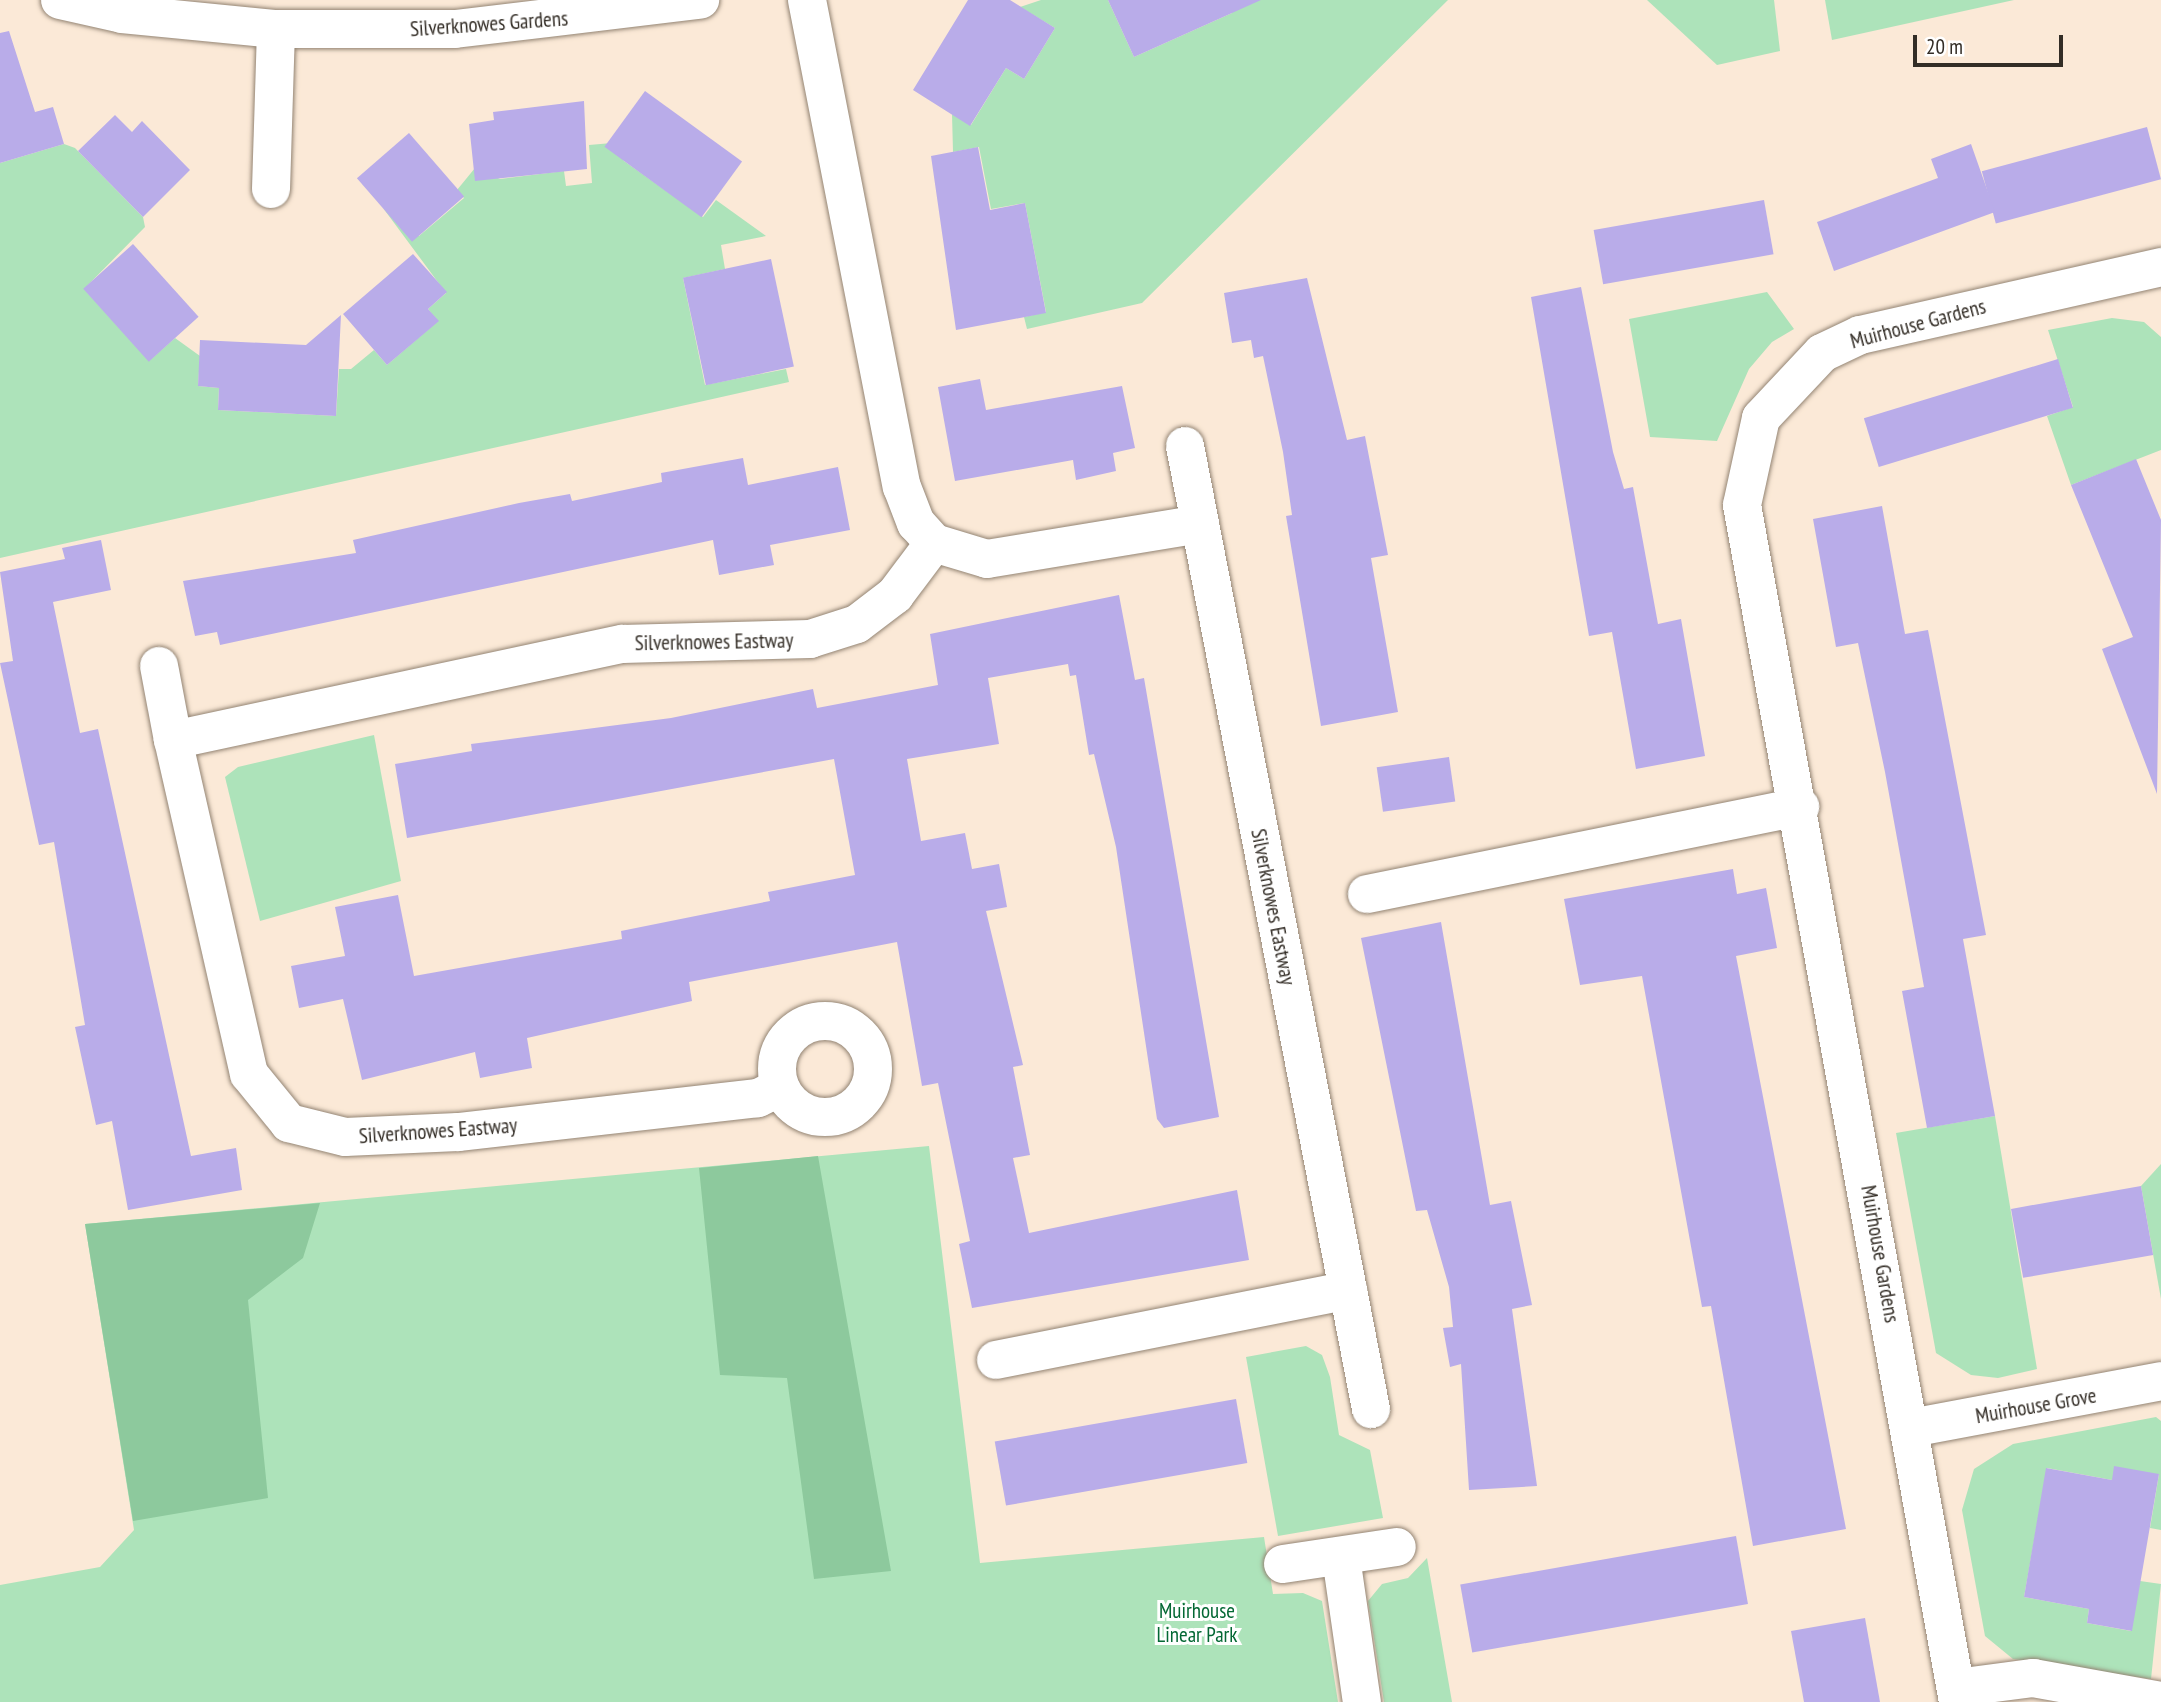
<!DOCTYPE html>
<style>
body{margin:0}
#map{position:relative;width:2161px;height:1702px;overflow:hidden;background:#fbe9d7;font-family:"PT Sans Narrow",sans-serif}
div>[style]{position:absolute}
[style*='--x']{left:calc(var(--x)*1px);top:calc(var(--y)*1px);width:calc(var(--w)*1px);rotate:calc(var(--a)*1deg)}
.green>*{inset:0;background:#ade3ba}
.forest>*{inset:0;background:#8dc99d}
.building>*{inset:0;background:#b9ace9;transform-origin:0 0}
.roads{filter:drop-shadow(0 0 2px #938473) drop-shadow(0 0 2px #938473)}
.minor>*{height:38px;margin:-19px;padding:0 19px;transform-origin:19px;border-radius:19px;background:#fff}
.minor>.ring{margin:-19px;padding:0;box-sizing:content-box;background:none;border:38px solid #fff;border-radius:50%}
span{translate:-50% -50%;white-space:nowrap;text-align:center;line-height:1.15;-webkit-text-stroke:6px #fff;paint-order:stroke}
.street-label{font-size:21px;color:#332d26}
.park-label{font-size:21px;color:#046834}
.scale{position:absolute;left:1913px;top:35px;width:150px;height:32px;box-sizing:border-box;border:4px solid #332d26;border-top:0;padding-left:9px;font-size:21px;line-height:24px;white-space:nowrap;color:#332d26;-webkit-text-stroke:5px #fff;paint-order:stroke}
</style>
<div id="map">
<div class="green">
<i style="clip-path:polygon(1041px 0,1108px 0,1134px 57px,1232px 13px,1226px 0,1448px 0,1142px 303px,1027px 329px,1024px 317px,1046px 312px,1025px 203px,991px 209px,979px 147px,953px 152px,952px 114px,971px 125px,1006px 68px,1024px 79px,1055px 28px,1020px 7px)"></i>
<i style="clip-path:polygon(1647px 0,1774px 0,1780px 51px,1717px 65px)"></i>
<i style="clip-path:polygon(1825px 0,2014px 0,1832px 40px)"></i>
<i style="clip-path:polygon(612px 143px,624px 161px,703px 217px,716px 200px,766px 236px,721px 245px,725px 269px,683px 278px,705px 385px,786px 369px,789px 382px,0 558px,0 163px,64px 144px,75px 148px,143px 217px,145px 227px,84px 289px,149px 361px,175px 338px,200px 356px,198px 386px,219px 388px,218px 410px,336px 416px,339px 369px,351px 369px,374px 350px,387px 365px,438px 321px,428px 309px,446px 293px,383px 208px,419px 236px,464px 198px,457px 190px,475px 168px,500px 179px,564px 171px,566px 186px,592px 183px,589px 145px)"></i>
<i style="clip-path:polygon(1767px 292px,1794px 329px,1772px 342px,1749px 369px,1717px 441px,1650px 437px,1629px 319px)"></i>
<i style="clip-path:polygon(2112px 318px,2144px 322px,2161px 337px,2161px 450px,2071px 485px,2047px 416px,2073px 407px,2048px 330px)"></i>
<i style="clip-path:polygon(374px 735px,401px 881px,260px 921px,225px 777px,238px 767px)"></i>
<i style="clip-path:polygon(1995px 1116px,2037px 1369px,1998px 1378px,1971px 1375px,1936px 1353px,1896px 1133px)"></i>
<i style="clip-path:polygon(929px 1146px,980px 1563px,1264px 1537px,1273px 1594px,1303px 1593px,1322px 1601px,1338px 1702px,0 1702px,0 1585px,100px 1567px,134px 1530px,85px 1224px)"></i>
<i style="clip-path:polygon(2161px 1164px,2161px 1299px,2141px 1186px)"></i>
<i style="clip-path:polygon(1306px 1346px,1322px 1355px,1330px 1377px,1339px 1435px,1370px 1450px,1383px 1518px,1278px 1536px,1246px 1357px)"></i>
<i style="clip-path:polygon(2156px 1417px,2161px 1421px,2161px 1530px,2150px 1528px,2159px 1474px,2112px 1480px,2047px 1468px,2024px 1597px,2089px 1609px,2087px 1623px,2131px 1631px,2140px 1581px,2161px 1584px,2151px 1679px,2013px 1659px,1985px 1636px,1962px 1510px,1974px 1469px,2013px 1444px)"></i>
<i style="clip-path:polygon(1427px 1558px,1452px 1702px,1384px 1702px,1368px 1601px,1382px 1584px,1408px 1578px)"></i>
</div>
<div class="forest">
<i style="clip-path:polygon(818px 1156px,891px 1571px,814px 1579px,787px 1378px,720px 1375px,699px 1168px)"></i>
<i style="clip-path:polygon(320px 1203px,303px 1258px,248px 1300px,268px 1498px,133px 1521px,85px 1224px)"></i>
</div>
<div class="building">
<i style="clip-path:polygon(968px 0,1010px 0,1055px 28px,1024px 79px,1006px 68px,970px 126px,913px 90px)"></i>
<i style="clip-path:polygon(1108px 0,1261px 0,1134px 57px)"></i>
<i style="clip-path:polygon(9px 31px,35px 112px,53px 107px,64px 144px,0 163px,0 33px)"></i>
<i style="left:645px;top:91px;width:120px;height:69px;rotate:36deg"></i>
<i style="clip-path:polygon(584px 101px,587px 169px,475px 181px,469px 124px,494px 120px,493px 112px)"></i>
<i style="clip-path:polygon(115px 115px,132px 132px,142px 121px,190px 170px,143px 217px,78px 151px)"></i>
<i style="left:2147px;top:127px;width:54px;height:171px;rotate:75deg"></i>
<i style="left:409px;top:133px;width:84px;height:69px;rotate:49deg"></i>
<i style="clip-path:polygon(1971px 144px,1995px 212px,1834px 271px,1817px 222px,1938px 178px,1931px 159px)"></i>
<i style="clip-path:polygon(978px 147px,990px 210px,1025px 203px,1046px 313px,956px 330px,931px 156px)"></i>
<i style="left:1764px;top:200px;width:55px;height:173px;rotate:80deg"></i>
<i style="left:133px;top:244px;width:98px;height:67px;rotate:48deg"></i>
<i style="clip-path:polygon(413px 254px,447px 292px,428px 309px,439px 321px,387px 365px,343px 314px)"></i>
<i style="left:771px;top:259px;width:110px;height:90px;rotate:78deg"></i>
<i style="clip-path:polygon(1307px 278px,1347px 440px,1365px 436px,1388px 555px,1371px 558px,1398px 712px,1321px 726px,1286px 516px,1292px 515px,1283px 452px,1263px 356px,1254px 358px,1251px 340px,1232px 343px,1224px 293px)"></i>
<i style="clip-path:polygon(1581px 287px,1613px 452px,1624px 489px,1633px 487px,1658px 624px,1681px 619px,1705px 756px,1636px 769px,1612px 632px,1589px 636px,1531px 297px)"></i>
<i style="clip-path:polygon(341px 315px,336px 416px,218px 410px,219px 388px,198px 386px,200px 340px,306px 345px)"></i>
<i style="left:2058px;top:359px;width:51px;height:203px;rotate:73deg"></i>
<i style="clip-path:polygon(980px 379px,986px 410px,1122px 386px,1135px 448px,1113px 453px,1116px 471px,1076px 480px,1073px 460px,955px 481px,938px 387px)"></i>
<i style="clip-path:polygon(743px 458px,748px 485px,838px 467px,850px 530px,770px 545px,774px 565px,719px 575px,713px 540px,220px 645px,217px 632px,195px 636px,183px 581px,356px 553px,353px 540px,519px 503px,570px 494px,572px 501px,662px 482px,661px 473px)"></i>
<i style="clip-path:polygon(2136px 459px,2161px 520px,2157px 794px,2102px 649px,2133px 637px,2071px 485px)"></i>
<i style="clip-path:polygon(1882px 506px,1905px 634px,1928px 630px,1986px 935px,1963px 939px,1995px 1116px,1927px 1128px,1902px 991px,1924px 987px,1885px 772px,1858px 643px,1836px 647px,1813px 519px)"></i>
<i style="clip-path:polygon(101px 540px,111px 590px,53px 602px,80px 733px,98px 729px,191px 1156px,236px 1148px,242px 1190px,128px 1210px,112px 1121px,96px 1125px,75px 1027px,85px 1025px,54px 842px,39px 845px,0 663px,13px 661px,0 572px,65px 559px,62px 548px)"></i>
<i style="clip-path:polygon(1119px 595px,1135px 680px,1144px 678px,1219px 1117px,1164px 1128px,1157px 1119px,1116px 847px,1094px 754px,1089px 755px,1076px 675px,1070px 676px,1068px 664px,988px 678px,999px 744px,907px 759px,921px 841px,965px 833px,972px 869px,999px 864px,1007px 907px,986px 911px,1023px 1065px,1013px 1067px,1030px 1155px,1013px 1158px,1029px 1233px,1237px 1190px,1249px 1260px,972px 1308px,959px 1244px,970px 1241px,938px 1083px,922px 1086px,897px 942px,689px 982px,692px 1001px,527px 1038px,532px 1068px,480px 1078px,475px 1052px,362px 1080px,343px 999px,299px 1008px,291px 966px,345px 956px,335px 907px,398px 895px,414px 976px,622px 939px,621px 931px,770px 901px,768px 892px,855px 875px,834px 759px,407px 838px,395px 764px,472px 751px,471px 744px,671px 718px,813px 689px,817px 708px,938px 685px,930px 634px)"></i>
<i style="left:1449px;top:757px;width:45px;height:73px;rotate:82deg"></i>
<i style="clip-path:polygon(1733px 869px,1737px 894px,1766px 888px,1777px 948px,1736px 956px,1846px 1529px,1753px 1546px,1711px 1306px,1702px 1307px,1642px 976px,1580px 985px,1564px 899px)"></i>
<i style="clip-path:polygon(1441px 922px,1490px 1205px,1511px 1201px,1532px 1305px,1512px 1309px,1537px 1486px,1469px 1490px,1461px 1364px,1450px 1367px,1443px 1328px,1453px 1327px,1449px 1287px,1427px 1210px,1416px 1211px,1361px 938px)"></i>
<i style="left:2141px;top:1186px;width:70px;height:132px;rotate:80deg"></i>
<i style="left:1236px;top:1399px;width:65px;height:245px;rotate:80deg"></i>
<i style="clip-path:polygon(2114px 1466px,2159px 1474px,2132px 1631px,2087px 1623px,2089px 1609px,2024px 1597px,2046px 1468px,2112px 1480px)"></i>
<i style="left:1736px;top:1536px;width:69px;height:280px;rotate:80deg"></i>
<i style="clip-path:polygon(1865px 1618px,1880px 1702px,1804px 1702px,1791px 1631px)"></i>
</div>
<div class="roads">
<div class="minor">
<i style="--x:60;--y:0;--w:64;--a:12.7"></i>
<i style="--x:122;--y:14;--w:155;--a:5.6"></i>
<i style="--x:276;--y:29;--w:179;--a:0"></i>
<i style="--x:455;--y:29;--w:247;--a:-6.8"></i>
<i style="--x:807;--y:0;--w:496;--a:79"></i>
<i style="--x:902;--y:487;--w:39;--a:69"></i>
<i style="--x:916;--y:523;--w:27;--a:48"></i>
<i style="--x:934;--y:543;--w:55;--a:16.8"></i>
<i style="--x:987;--y:559;--w:216;--a:-9.3"></i>
<i style="--x:271;--y:189;--w:160;--a:-88.2"></i>
<i style="--x:1185;--y:446;--w:981;--a:79.07"></i>
<i style="--x:159;--y:666;--w:75;--a:79.3"></i>
<i style="--x:1367;--y:894;--w:442;--a:-11.4"></i>
<i class="ring" style="left:777px;top:1021px;width:58px;height:58px"></i>
<i style="--x:780;--y:1087;--w:25;--a:153"></i>
<i style="--x:758;--y:1098;--w:302;--a:173.5"></i>
<i style="--x:458;--y:1132;--w:113;--a:177.5"></i>
<i style="--x:345;--y:1137;--w:58;--a:-166"></i>
<i style="--x:289;--y:1123;--w:63;--a:-129.2"></i>
<i style="--x:249;--y:1074;--w:343;--a:-102.8"></i>
<i style="--x:173;--y:740;--w:459;--a:-12.1"></i>
<i style="--x:622;--y:644;--w:188;--a:-1.5"></i>
<i style="--x:810;--y:639;--w:49;--a:-17.7"></i>
<i style="--x:857;--y:624;--w:48;--a:-37.3"></i>
<i style="--x:895;--y:595;--w:65;--a:-53.1"></i>
<i style="--x:996;--y:1360;--w:359;--a:-11.2"></i>
<i style="--x:1911;--y:1428;--w:254;--a:-10.6"></i>
<i style="--x:1341;--y:1557;--w:147;--a:81.8"></i>
<i style="--x:1283;--y:1564;--w:115;--a:-8.5"></i>
<i style="--x:1956;--y:1688;--w:78;--a:-7.4"></i>
<i style="--x:2033;--y:1678;--w:130;--a:10.2"></i>
<i style="--x:1958;--y:1702;--w:1216;--a:-100.23"></i>
<i style="--x:1742;--y:505;--w:89;--a:-77.7"></i>
<i style="--x:1761;--y:418;--w:89;--a:-46.8"></i>
<i style="--x:1822;--y:353;--w:42;--a:-25.3"></i>
<i style="--x:1860;--y:335;--w:309;--a:-12.7"></i>
</div>
</div>
<div class="street-label">
<span style="left:489px;top:24px;rotate:-4deg">Silverknowes Gardens</span>
<span style="left:1918px;top:324px;rotate:-15deg">Muirhouse Gardens</span>
<span style="left:714px;top:642px;rotate:-1deg">Silverknowes Eastway</span>
<span style="left:1273px;top:907px;rotate:79deg">Silverknowes Eastway</span>
<span style="left:438px;top:1131px;rotate:-4deg">Silverknowes Eastway</span>
<span style="left:1880px;top:1254px;rotate:80deg">Muirhouse Gardens</span>
<span style="left:2036px;top:1406px;rotate:-10deg">Muirhouse Grove</span>
</div>
<div class="park-label">
<span style="left:1197px;top:1623px">Muirhouse<br>Linear Park</span>
</div>
<div class="scale">20 m</div>
</div>
